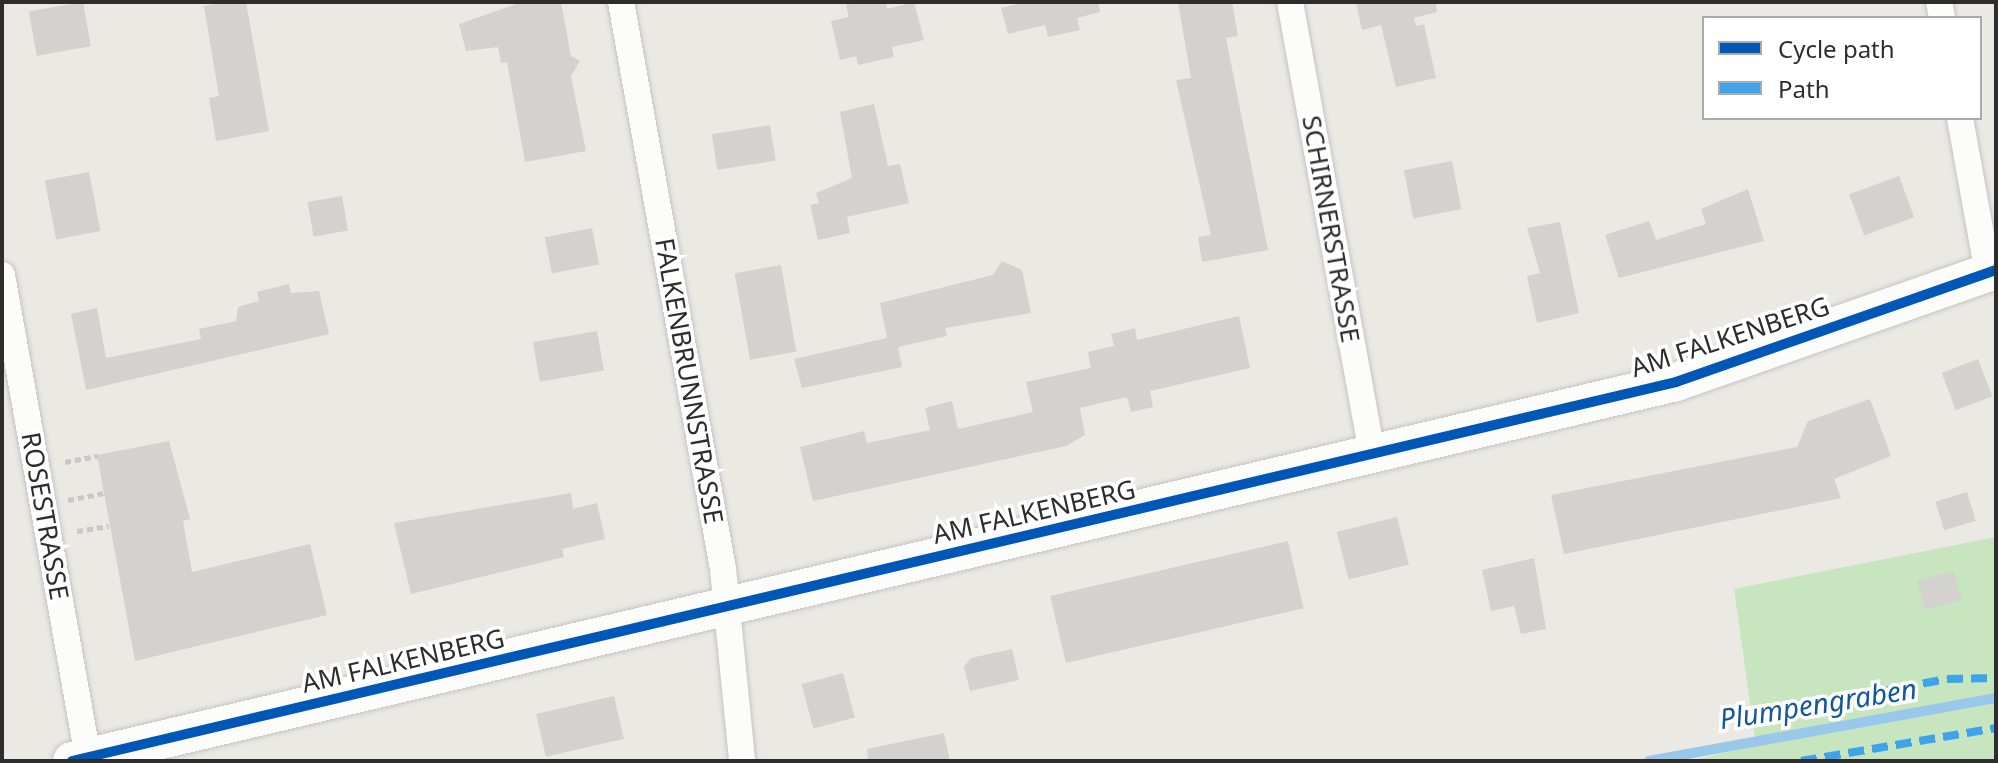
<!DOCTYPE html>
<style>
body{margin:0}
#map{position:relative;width:1998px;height:763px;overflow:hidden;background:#eae9e4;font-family:"Noto Sans",sans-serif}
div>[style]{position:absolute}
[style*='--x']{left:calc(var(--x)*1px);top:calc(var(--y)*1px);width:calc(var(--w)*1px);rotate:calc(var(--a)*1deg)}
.green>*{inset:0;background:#c7e5be}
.stream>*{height:10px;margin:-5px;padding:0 5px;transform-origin:5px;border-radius:5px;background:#9ac8ea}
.building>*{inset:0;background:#d3d2ce;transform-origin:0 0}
.path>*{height:5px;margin-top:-2.5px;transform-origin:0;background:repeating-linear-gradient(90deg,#c8c8c8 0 6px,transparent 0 10px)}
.roads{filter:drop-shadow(0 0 2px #c4c4c4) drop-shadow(0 0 2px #c4c4c4)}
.street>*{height:26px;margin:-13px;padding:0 13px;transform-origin:13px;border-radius:13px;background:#fcfcfb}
.secondary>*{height:38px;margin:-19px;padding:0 19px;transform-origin:19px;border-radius:19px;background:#fcfcfb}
.quiet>*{height:8px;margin-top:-4px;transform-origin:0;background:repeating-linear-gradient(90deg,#3ea3eb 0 16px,transparent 0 24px)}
.cycleway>*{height:10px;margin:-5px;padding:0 5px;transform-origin:5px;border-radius:5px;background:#0057b8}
span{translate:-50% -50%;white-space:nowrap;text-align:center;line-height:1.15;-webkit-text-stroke:7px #fff;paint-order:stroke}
.street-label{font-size:26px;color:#2d2d2d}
.water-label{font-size:28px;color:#12569c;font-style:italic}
.frame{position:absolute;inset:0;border:4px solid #2d2d2d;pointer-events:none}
.legend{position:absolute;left:1702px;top:16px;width:280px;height:104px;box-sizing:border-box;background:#fff;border:2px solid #ababab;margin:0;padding:10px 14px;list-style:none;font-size:24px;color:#2d2d2d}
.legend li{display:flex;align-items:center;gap:16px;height:40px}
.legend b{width:40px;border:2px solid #ababab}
</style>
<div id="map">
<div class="green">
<i style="clip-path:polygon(1996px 537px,1996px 761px,1691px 761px,1756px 745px,1734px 589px)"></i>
</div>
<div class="stream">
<i style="--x:1649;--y:761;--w:353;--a:-10.3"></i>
</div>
<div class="building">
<i style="left:83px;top:2px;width:45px;height:55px;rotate:80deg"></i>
<i style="clip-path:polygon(226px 2px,246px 2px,269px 131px,216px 141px,209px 98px,219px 96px,204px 6px)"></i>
<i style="clip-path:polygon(522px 2px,561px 2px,571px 56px,580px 61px,571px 76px,586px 151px,525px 162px,507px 62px,501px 63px,498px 47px,466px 51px,459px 24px)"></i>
<i style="clip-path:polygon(860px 2px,886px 2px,887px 9px,914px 2px,924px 40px,892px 47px,894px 57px,858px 65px,856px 56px,840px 60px,831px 21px,849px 17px,846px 5px)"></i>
<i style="clip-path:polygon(1026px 2px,1098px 2px,1100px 12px,1077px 18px,1080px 30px,1048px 37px,1045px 25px,1008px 34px,1001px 8px)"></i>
<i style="clip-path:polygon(1178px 2px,1232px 2px,1238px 36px,1226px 38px,1268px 250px,1202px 262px,1198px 237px,1211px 235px,1176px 80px,1191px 78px)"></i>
<i style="clip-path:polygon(1356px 2px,1436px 2px,1437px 12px,1414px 18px,1416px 26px,1424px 24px,1436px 78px,1396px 87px,1381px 25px,1362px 30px)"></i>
<i style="clip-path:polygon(874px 104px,888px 166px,900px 164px,909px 203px,847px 217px,850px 233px,818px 240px,810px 205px,819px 203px,816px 193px,852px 178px,840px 112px)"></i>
<i style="left:770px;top:125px;width:36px;height:59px;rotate:81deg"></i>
<i style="left:1452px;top:161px;width:49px;height:49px;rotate:79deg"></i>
<i style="left:89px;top:172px;width:60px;height:45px;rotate:79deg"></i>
<i style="left:1899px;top:176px;width:44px;height:53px;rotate:70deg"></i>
<i style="clip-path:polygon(1748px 189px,1764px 241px,1619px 278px,1605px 235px,1649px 221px,1656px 240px,1706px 224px,1701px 209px)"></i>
<i style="left:342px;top:196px;width:35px;height:35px;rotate:80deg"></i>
<i style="clip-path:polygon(1560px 222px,1579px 313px,1537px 323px,1527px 276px,1540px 273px,1527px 228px)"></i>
<i style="left:592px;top:228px;width:37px;height:48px;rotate:79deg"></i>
<i style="clip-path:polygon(1002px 261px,1022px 270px,1031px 313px,945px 328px,947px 336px,898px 347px,902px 367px,802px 388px,794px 359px,887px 338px,880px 303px,993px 275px)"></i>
<i style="left:781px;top:265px;width:88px;height:47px;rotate:80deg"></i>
<i style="clip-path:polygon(289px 284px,291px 293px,319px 291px,329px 334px,86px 390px,71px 314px,97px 308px,106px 358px,201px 339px,199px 329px,236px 321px,238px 307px,259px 301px,257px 292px)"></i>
<i style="clip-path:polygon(1239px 316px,1250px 368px,1150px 391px,1153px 407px,1131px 412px,1127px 397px,1080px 408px,1085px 435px,1066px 446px,813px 501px,800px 447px,864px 431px,867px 443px,930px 430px,925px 408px,952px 401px,958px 429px,1033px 412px,1026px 382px,1091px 368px,1088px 352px,1114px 346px,1111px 334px,1135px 328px,1137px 340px)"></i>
<i style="left:597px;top:331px;width:40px;height:65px;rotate:80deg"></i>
<i style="left:1978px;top:359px;width:40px;height:39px;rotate:69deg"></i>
<i style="clip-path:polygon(1870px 399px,1891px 456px,1834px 479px,1841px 498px,1564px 554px,1551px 495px,1797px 447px,1808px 421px)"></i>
<i style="clip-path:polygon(169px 441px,190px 519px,183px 521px,192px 572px,310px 544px,327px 615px,135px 661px,97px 455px)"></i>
<i style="left:1967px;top:492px;width:30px;height:33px;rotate:73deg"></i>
<i style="clip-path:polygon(571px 493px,573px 509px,597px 503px,605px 539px,562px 549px,564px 557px,411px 594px,394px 523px)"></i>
<i style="left:1397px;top:517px;width:49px;height:62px;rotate:76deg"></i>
<i style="left:1288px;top:541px;width:69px;height:244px;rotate:77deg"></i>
<i style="clip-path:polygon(1534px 558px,1546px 629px,1521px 634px,1514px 606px,1491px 611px,1482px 570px)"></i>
<i style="left:1954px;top:571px;width:30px;height:38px;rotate:75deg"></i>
<i style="clip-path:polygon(1012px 649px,1019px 680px,970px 691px,964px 667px,971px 658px)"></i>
<i style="left:843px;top:673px;width:46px;height:43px;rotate:75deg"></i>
<i style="left:614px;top:696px;width:44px;height:80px;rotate:77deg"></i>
<i style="clip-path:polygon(944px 733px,950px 761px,868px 761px,867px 749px)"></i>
</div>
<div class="path">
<i style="--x:65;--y:462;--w:33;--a:-11"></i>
<i style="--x:68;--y:500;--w:36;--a:-11"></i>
<i style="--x:77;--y:531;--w:32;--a:-9"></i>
</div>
<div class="roads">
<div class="street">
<i style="--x:621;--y:2;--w:576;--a:79.8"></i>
<i style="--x:723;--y:569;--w:193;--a:84.3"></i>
<i style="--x:1290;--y:2;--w:460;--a:79.7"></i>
<i style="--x:1939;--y:2;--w:16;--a:79"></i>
<i style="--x:1960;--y:118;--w:158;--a:79.8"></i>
<i style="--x:2;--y:275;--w:490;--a:79.9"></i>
</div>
<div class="secondary">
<i style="--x:72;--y:761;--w:1648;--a:-13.29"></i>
<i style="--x:1676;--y:382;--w:339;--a:-19.3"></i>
</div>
</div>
<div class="quiet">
<i style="--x:1758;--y:715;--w:192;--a:-10.8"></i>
<i style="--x:1947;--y:679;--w:49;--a:-1.2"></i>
<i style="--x:1801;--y:761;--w:198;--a:-9.6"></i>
</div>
<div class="cycleway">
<i style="--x:72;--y:761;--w:1648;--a:-13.29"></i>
<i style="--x:1676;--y:382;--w:339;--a:-19.3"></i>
</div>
<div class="street-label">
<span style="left:1331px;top:229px;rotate:80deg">SCHIRNERSTRASSE</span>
<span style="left:1730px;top:337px;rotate:-18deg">AM FALKENBERG</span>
<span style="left:689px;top:381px;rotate:80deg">FALKENBRUNNSTRASSE</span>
<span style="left:1034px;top:512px;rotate:-13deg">AM FALKENBERG</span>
<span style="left:45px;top:516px;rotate:80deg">ROSESTRASSE</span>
<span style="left:403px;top:661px;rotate:-13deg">AM FALKENBERG</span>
</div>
<div class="water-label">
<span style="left:1818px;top:703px;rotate:-9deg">Plumpengraben</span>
</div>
<div class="frame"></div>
<ul class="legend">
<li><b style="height:10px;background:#0057b8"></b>Cycle path</li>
<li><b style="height:10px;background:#3ea3eb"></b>Path</li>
</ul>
</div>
